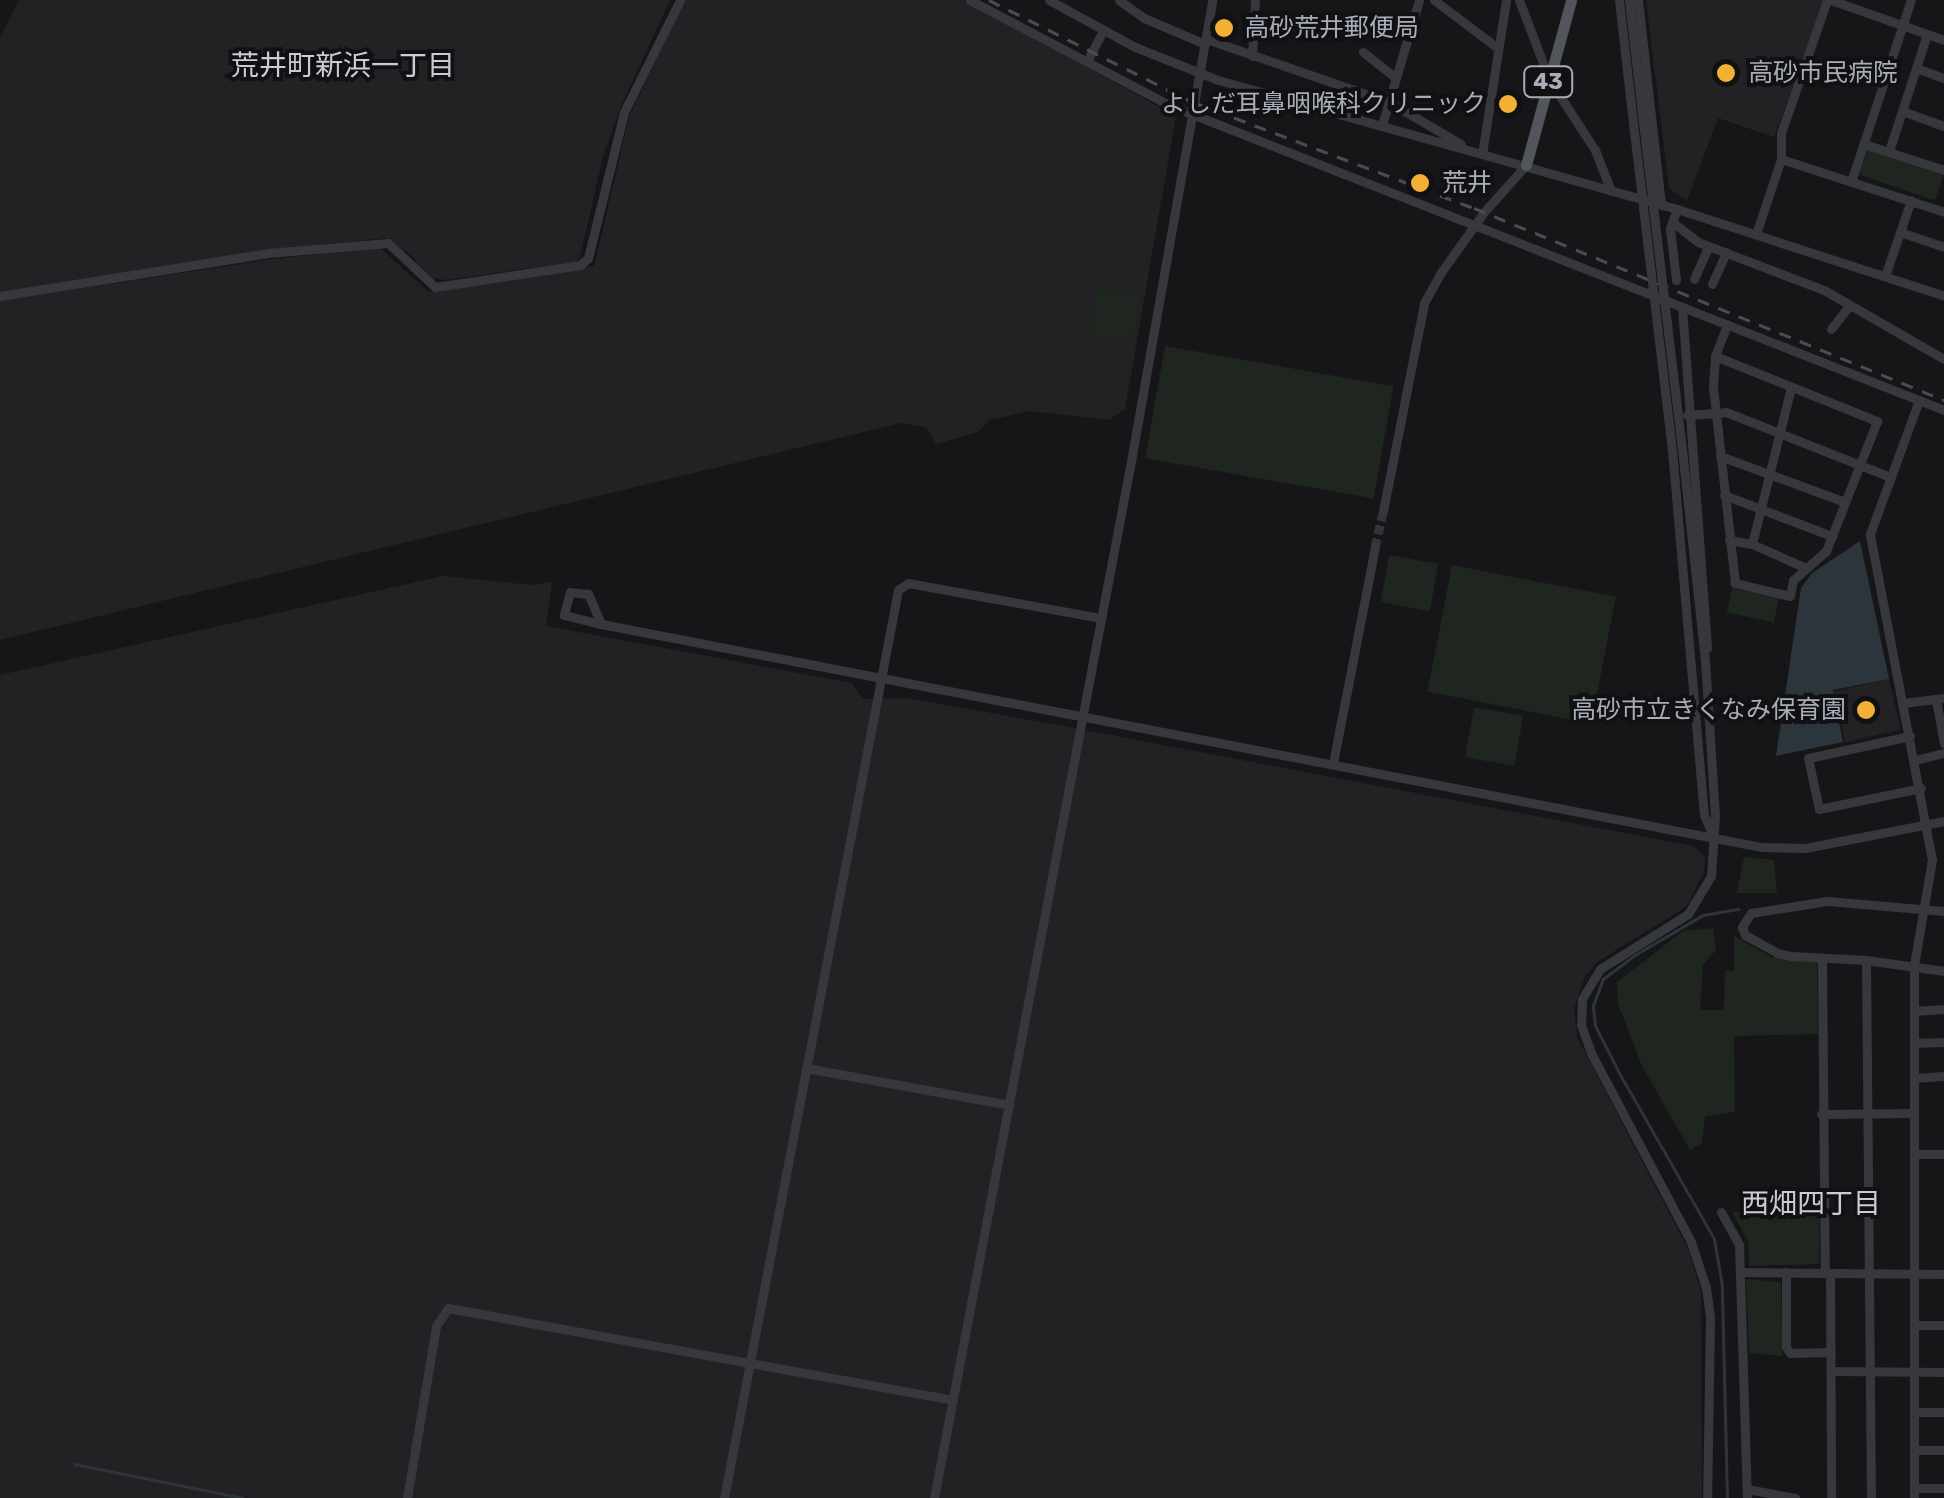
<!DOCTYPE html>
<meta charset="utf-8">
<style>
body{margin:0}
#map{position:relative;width:1944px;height:1498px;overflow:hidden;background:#161618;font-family:Rubik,"Noto Sans JP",sans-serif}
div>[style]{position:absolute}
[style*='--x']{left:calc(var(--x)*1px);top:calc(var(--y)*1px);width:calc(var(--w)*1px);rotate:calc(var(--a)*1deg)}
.built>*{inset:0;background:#222225;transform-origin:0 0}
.green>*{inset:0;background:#1e261f;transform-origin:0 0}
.water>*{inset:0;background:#2c353c}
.stream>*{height:2.5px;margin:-1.25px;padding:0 1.25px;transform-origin:1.25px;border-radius:1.25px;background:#2c353c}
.minor-tunnel>*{height:9px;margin-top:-4.5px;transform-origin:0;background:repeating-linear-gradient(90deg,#333438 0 9px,transparent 0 13.5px)}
.minor>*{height:9px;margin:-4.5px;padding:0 4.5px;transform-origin:4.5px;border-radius:4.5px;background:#37383d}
.major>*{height:11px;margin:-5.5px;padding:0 5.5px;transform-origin:5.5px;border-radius:5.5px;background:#53555c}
.rail>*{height:2.5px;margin-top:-1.25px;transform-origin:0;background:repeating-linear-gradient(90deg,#4a4c52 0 12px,transparent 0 22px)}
.minor-bridge>*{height:9px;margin:-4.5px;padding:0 4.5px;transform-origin:4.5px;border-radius:4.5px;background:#37383d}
.dots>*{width:28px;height:28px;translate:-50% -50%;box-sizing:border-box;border:5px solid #111113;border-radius:50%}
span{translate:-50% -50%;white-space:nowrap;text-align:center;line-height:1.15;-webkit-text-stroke:8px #111113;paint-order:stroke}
.shield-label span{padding:2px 8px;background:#111113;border:2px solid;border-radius:8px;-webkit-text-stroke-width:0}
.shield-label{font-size:22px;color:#a8adb8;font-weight:700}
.poi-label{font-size:25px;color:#a8adb8}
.left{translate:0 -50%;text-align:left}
.right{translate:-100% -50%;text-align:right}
.neighbourhood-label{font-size:28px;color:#c9ccd4}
</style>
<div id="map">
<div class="built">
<i style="clip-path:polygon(19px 0,670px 0,622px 104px,603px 156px,580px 257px,575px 262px,446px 280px,430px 278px,411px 255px,386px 238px,270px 250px,0 294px,0 38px)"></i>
<i style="clip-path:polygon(685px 0,964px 0,1176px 116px,1125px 409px,1109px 420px,1030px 411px,989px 420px,978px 432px,936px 444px,927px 428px,901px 423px,0 640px,0 301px,265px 260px,379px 247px,429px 292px,594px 266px,630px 114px)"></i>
<i style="clip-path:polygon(1646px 0,1825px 0,1774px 137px,1718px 118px,1687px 201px,1669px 188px)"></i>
<i style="clip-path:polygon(443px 576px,531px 585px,552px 582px,546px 626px,852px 683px,863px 699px,907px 698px,1053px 724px,1693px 846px,1705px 857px,1704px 872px,1687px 906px,1597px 962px,1584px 978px,1574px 1009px,1577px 1037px,1688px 1249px,1701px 1291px,1702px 1498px,0 1498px,0 675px)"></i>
<i style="left:1889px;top:679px;width:52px;height:57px;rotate:77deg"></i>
</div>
<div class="green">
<i style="left:1868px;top:149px;width:80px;height:27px;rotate:19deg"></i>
<i style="left:1097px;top:288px;width:44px;height:50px;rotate:9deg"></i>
<i style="left:1165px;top:346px;width:232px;height:114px;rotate:10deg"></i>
<i style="left:1389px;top:555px;width:50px;height:48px;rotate:10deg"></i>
<i style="left:1452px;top:565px;width:167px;height:129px;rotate:11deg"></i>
<i style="left:1732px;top:588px;width:48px;height:25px;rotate:12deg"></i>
<i style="left:1474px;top:707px;width:50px;height:51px;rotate:10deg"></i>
<i style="clip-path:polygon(1744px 857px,1774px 860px,1777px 893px,1737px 893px)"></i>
<i style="clip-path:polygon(1713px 928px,1716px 950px,1703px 965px,1700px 1010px,1724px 1010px,1725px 971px,1734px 971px,1734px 936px,1772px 957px,1817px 963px,1818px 1034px,1734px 1036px,1735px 1112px,1705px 1116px,1702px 1143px,1690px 1150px,1642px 1066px,1618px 1004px,1617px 982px,1683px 931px)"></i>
<i style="clip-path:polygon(1732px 1212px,1819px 1212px,1819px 1264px,1749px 1266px,1748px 1241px)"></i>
<i style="clip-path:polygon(1746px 1279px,1781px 1282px,1782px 1356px,1749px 1353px)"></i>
</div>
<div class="water">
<i style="clip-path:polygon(1860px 541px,1889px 679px,1833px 690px,1843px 742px,1776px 756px,1801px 588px,1812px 573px)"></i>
</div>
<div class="stream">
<i style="--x:75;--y:1464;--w:171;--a:11.4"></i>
<i style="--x:1727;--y:1498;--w:212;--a:-91.4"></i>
<i style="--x:1722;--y:1286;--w:48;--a:-99.7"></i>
<i style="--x:1714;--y:1239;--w:189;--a:-119.8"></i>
<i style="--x:1620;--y:1075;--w:55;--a:-117"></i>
<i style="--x:1595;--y:1026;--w:20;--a:-96"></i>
<i style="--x:1593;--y:1006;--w:29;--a:-70"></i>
<i style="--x:1603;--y:979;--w:40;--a:-37"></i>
<i style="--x:1635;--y:955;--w:79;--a:-30.5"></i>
<i style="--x:1703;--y:915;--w:36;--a:-10"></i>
</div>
<div class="minor-tunnel">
<i style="--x:1375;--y:547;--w:37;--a:-77"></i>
</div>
<div class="minor">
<i style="--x:970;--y:0;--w:225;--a:27.8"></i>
<i style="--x:1169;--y:105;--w:833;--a:21.48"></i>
<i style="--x:1049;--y:0;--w:98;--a:28.7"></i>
<i style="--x:1135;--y:47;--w:89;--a:21.7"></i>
<i style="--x:1218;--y:80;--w:477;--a:15.7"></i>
<i style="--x:1677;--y:209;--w:281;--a:18"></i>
<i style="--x:1119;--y:0;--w:31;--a:36"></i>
<i style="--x:1144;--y:18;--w:66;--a:23.1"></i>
<i style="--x:1434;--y:0;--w:80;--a:36.9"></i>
<i style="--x:1519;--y:0;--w:85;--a:69.2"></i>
<i style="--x:1549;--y:79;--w:85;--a:57.1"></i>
<i style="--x:1595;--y:150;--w:44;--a:68.7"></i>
<i style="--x:1619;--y:0;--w:124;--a:83.5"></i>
<i style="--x:1629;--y:0;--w:123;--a:83.5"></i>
<i style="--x:1638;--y:0;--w:206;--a:83.6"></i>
<i style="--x:1831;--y:0;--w:120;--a:19.5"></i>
<i style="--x:1206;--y:39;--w:194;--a:19"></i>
<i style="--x:1389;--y:102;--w:83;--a:30.3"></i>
<i style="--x:1363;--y:52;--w:42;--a:38.2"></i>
<i style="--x:1252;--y:56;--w:56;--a:-86.9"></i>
<i style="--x:1087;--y:61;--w:34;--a:-62"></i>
<i style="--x:1916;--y:68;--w:30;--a:20"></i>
<i style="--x:1902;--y:111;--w:45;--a:19.7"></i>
<i style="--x:1382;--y:125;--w:130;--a:-73.5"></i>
<i style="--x:1864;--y:144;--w:84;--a:18"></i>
<i style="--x:1889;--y:151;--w:123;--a:-72"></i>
<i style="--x:1482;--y:154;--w:156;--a:-81.1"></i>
<i style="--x:1781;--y:159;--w:171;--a:18"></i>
<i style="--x:1852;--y:179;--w:188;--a:-71.8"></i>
<i style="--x:1675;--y:224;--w:29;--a:38"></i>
<i style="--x:1698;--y:242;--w:135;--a:20.9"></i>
<i style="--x:1824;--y:290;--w:138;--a:29.9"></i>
<i style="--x:1900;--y:232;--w:46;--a:18.8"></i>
<i style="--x:1756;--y:234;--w:79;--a:-71.6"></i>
<i style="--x:1781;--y:159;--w:26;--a:-90"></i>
<i style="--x:1781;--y:133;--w:141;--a:-70.9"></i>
<i style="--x:1885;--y:276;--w:80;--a:-71.1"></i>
<i style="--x:1694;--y:279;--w:36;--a:-66"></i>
<i style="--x:1676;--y:280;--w:52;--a:-96.6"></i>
<i style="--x:1670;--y:228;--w:20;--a:-70"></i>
<i style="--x:1712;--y:284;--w:35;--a:-66"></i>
<i style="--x:0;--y:296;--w:271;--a:-9.1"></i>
<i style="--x:268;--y:253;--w:120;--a:-4.8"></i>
<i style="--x:388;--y:243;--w:64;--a:43.1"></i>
<i style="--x:435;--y:287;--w:147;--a:-8.6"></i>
<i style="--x:580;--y:265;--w:11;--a:-41"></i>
<i style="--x:588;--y:258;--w:150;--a:-76.1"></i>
<i style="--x:624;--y:112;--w:125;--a:-63.4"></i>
<i style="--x:1682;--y:307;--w:342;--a:85.8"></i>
<i style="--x:1831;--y:329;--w:28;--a:-52"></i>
<i style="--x:1715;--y:356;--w:175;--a:21.9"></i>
<i style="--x:1877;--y:421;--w:140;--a:111.4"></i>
<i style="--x:1826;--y:551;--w:44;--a:138.7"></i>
<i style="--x:1793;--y:580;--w:16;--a:101"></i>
<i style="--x:1790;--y:596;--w:57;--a:-166.7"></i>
<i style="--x:1735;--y:583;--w:198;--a:-96.4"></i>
<i style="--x:1713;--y:386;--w:30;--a:-86"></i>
<i style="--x:1715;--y:356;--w:34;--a:-69"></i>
<i style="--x:1687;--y:415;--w:39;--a:-4"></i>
<i style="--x:1726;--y:412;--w:174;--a:21.6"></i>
<i style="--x:1682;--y:449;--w:213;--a:83.8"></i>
<i style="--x:1705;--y:661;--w:155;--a:86.3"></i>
<i style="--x:1715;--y:816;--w:60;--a:93.8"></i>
<i style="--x:1711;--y:876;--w:44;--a:121.2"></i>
<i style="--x:1688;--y:914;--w:104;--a:148"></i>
<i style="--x:1600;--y:969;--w:35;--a:121"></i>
<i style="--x:1582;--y:999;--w:26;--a:92"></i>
<i style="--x:1581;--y:1025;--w:30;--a:70"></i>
<i style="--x:1591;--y:1053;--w:214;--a:62.1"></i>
<i style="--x:1691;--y:1242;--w:48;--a:71.9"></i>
<i style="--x:1706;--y:1288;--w:29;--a:82"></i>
<i style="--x:1710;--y:1317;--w:181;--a:90.9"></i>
<i style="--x:1672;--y:450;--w:366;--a:85"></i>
<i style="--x:1704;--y:815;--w:24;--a:66"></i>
<i style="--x:1720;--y:456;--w:133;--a:20.2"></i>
<i style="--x:1724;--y:495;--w:116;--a:20.8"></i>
<i style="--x:1383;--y:511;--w:212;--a:-78.8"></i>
<i style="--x:1424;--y:303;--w:37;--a:-61"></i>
<i style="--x:1442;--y:271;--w:72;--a:-54.6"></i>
<i style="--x:1484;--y:212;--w:63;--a:-48.2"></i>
<i style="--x:1729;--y:540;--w:23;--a:10"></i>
<i style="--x:1752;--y:544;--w:57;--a:23.9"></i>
<i style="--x:1752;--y:544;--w:162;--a:-76"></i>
<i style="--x:601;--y:624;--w:33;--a:-113"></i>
<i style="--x:588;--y:594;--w:18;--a:-174"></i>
<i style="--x:570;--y:592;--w:24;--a:105"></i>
<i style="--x:564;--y:615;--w:38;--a:14"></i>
<i style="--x:601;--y:624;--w:1181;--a:10.88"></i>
<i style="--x:1761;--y:847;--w:44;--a:1.3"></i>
<i style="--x:1805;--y:848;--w:142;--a:-11"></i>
<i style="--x:1936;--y:700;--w:44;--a:79.5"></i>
<i style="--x:1903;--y:703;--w:41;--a:-7"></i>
<i style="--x:1910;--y:736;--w:104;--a:167.8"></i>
<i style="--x:1808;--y:758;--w:52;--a:77.8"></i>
<i style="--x:1819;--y:809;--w:104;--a:-11.6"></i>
<i style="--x:1915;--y:760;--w:30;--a:-14"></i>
<i style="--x:1333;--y:763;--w:220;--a:-79"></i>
<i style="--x:1944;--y:911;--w:117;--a:-175.1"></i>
<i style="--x:1827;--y:901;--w:77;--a:171"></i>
<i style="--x:1751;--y:913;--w:17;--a:123"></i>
<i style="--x:1742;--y:927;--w:9;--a:69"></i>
<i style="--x:1745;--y:935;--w:37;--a:29"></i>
<i style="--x:1777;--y:953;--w:14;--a:12"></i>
<i style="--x:1791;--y:956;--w:75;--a:3.1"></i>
<i style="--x:1866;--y:960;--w:79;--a:8"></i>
<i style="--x:1822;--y:958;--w:315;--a:89.5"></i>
<i style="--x:1866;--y:960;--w:538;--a:89.47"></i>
<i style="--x:1914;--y:1011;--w:30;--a:-4"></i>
<i style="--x:1914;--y:1043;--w:30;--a:-2"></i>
<i style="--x:806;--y:1068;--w:207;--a:10.3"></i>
<i style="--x:1914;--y:1078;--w:30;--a:-4"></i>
<i style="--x:1821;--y:1114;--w:93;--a:-0.6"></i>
<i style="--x:1914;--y:1154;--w:30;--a:0"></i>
<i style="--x:1721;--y:1212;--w:38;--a:61"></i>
<i style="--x:1739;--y:1245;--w:253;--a:88.2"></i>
<i style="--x:1741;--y:1272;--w:203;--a:0.6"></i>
<i style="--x:1786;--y:1272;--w:75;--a:90"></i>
<i style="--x:1786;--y:1347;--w:7;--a:56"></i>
<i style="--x:1790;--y:1353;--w:41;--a:-1.4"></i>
<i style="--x:1830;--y:1273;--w:225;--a:89.7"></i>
<i style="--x:1914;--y:1325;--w:30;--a:0"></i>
<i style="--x:1831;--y:1371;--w:113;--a:0.5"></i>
<i style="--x:1914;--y:1412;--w:30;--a:0"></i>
<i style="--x:1914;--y:1450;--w:30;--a:0"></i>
<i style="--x:1914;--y:1488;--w:30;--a:0"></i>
<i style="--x:1747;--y:1489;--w:49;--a:10.6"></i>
<i style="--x:407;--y:1498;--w:174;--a:-80.4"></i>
<i style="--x:436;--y:1326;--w:22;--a:-56"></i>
<i style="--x:448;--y:1308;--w:513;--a:10.32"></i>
<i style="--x:724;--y:1498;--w:925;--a:-79.15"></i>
<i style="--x:898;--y:590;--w:12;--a:-35"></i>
<i style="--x:908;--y:583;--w:195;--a:10.3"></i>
<i style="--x:934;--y:1498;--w:1049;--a:-79.24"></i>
<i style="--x:1130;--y:467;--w:474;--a:-80"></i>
<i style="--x:1914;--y:1498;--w:533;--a:-90"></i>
<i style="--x:1914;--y:965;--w:107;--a:-80.3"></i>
<i style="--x:1932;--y:860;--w:332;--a:-100.8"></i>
<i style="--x:1870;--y:534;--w:143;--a:-69.9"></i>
</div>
<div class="major">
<i style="--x:1526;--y:165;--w:171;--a:-74.7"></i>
</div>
<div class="rail">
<i style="--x:989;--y:0;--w:228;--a:26.6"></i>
<i style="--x:1193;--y:102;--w:300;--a:20.7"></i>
<i style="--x:1474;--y:208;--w:508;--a:22.22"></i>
</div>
<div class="minor-bridge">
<i style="--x:1643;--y:122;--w:329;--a:83.2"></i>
<i style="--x:1633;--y:123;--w:329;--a:83.2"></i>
</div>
<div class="dots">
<i style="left:1224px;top:28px;background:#f2b134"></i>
<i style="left:1726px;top:73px;background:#f2b134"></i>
<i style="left:1508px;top:104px;background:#f2b134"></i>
<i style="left:1420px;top:183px;background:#f2b134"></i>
<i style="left:1866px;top:710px;background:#f2b134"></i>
</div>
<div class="shield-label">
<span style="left:1548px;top:82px">43</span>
</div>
<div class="poi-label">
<span class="left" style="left:1244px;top:28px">高砂荒井郵便局</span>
<span class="left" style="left:1748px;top:73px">高砂市民病院</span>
<span class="right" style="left:1486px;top:104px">よしだ耳鼻咽喉科クリニック</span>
<span class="left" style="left:1442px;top:183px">荒井</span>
<span class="right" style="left:1846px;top:710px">高砂市立きくなみ保育園</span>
</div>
<div class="neighbourhood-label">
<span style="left:343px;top:66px">荒井町新浜一丁目</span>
<span style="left:1811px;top:1204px">西畑四丁目</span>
</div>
</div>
